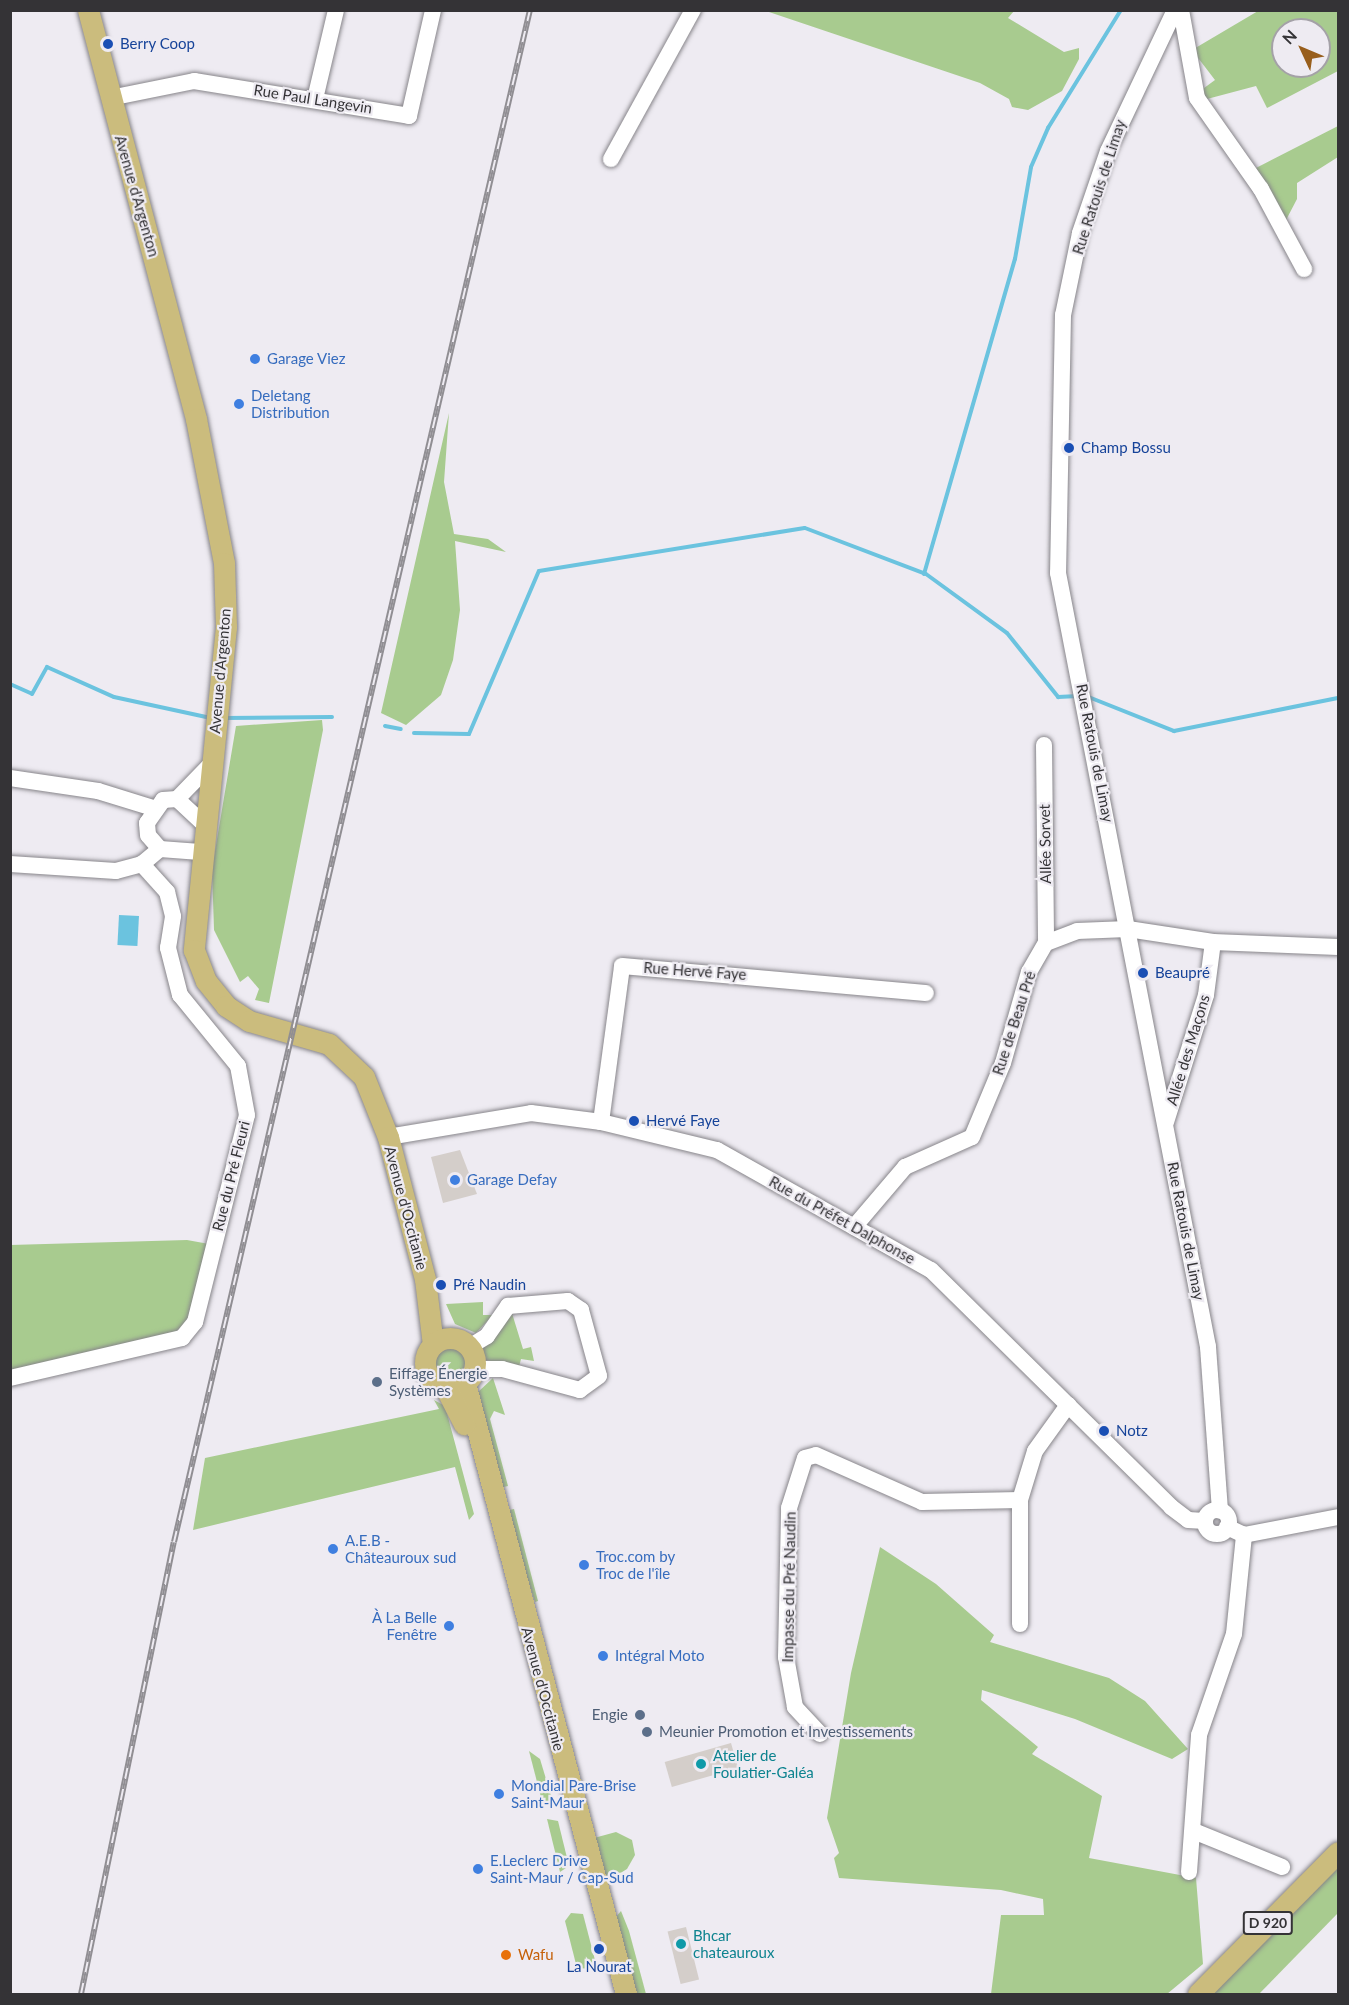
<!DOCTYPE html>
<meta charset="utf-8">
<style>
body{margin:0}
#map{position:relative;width:1349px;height:2005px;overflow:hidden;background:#eeebf2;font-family:Lato,sans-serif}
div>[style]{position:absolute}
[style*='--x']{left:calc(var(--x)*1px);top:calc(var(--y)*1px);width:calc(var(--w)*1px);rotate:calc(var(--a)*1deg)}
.green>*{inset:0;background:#a8cb8f}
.round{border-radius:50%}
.water>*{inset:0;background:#6bc3df;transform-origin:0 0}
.stream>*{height:4px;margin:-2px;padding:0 2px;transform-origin:2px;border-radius:2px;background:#6bc3df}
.building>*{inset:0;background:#d4ceca;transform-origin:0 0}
.roads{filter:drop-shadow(0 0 2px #87858a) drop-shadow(0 0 2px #87858a)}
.minor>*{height:16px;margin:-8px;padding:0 8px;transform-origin:8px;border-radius:8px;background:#fff}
.minor>.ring{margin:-8px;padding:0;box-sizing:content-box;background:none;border:16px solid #fff;border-radius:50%}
.major>*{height:21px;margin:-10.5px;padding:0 10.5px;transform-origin:10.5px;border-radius:10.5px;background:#cbbc7d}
.major>.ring{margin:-10.5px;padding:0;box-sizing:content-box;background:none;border:21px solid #cbbc7d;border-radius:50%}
.rail>*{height:6px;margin-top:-3px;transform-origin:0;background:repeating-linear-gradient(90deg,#eeebf2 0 11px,#908e93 0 22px);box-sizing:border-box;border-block:2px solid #908e93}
.dots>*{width:16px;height:16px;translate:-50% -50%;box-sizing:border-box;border:3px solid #eeebf2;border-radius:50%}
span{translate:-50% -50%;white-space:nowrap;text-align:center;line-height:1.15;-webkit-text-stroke:4.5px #eeebf2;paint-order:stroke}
.shield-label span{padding:2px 4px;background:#eeebf2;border:2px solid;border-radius:4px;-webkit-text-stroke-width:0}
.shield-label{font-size:14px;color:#343336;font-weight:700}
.transit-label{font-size:15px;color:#164399}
.left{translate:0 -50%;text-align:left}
.street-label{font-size:15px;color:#343336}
.shop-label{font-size:15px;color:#366cbe}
.right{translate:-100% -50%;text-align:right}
.service-label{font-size:15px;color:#4e5e75}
.culture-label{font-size:15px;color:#0d838f}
.food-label{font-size:15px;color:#c56008}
.frame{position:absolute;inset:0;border:12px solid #343336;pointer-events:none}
.north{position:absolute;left:1271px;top:18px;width:60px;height:60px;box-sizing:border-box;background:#eeebf2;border:2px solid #a4a1a7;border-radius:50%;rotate:314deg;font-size:16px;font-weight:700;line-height:24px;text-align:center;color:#343336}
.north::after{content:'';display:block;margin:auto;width:21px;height:27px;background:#985e1c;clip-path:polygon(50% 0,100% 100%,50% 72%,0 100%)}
</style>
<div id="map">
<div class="green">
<i style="clip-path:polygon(766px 11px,1014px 11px,1008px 18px,1064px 52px,1079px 48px,1079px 59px,1062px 91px,1028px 110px,1012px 107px,1009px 99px,980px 83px)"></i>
<i style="clip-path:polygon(evenodd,1258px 11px,1338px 11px,1338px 71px,1267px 108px,1256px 86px,1207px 99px,1200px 91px,1215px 80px,1192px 50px,1258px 11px,1283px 30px,1319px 30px,1319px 66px,1283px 66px,1283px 30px)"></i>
<i style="clip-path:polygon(1338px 126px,1338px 157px,1297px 183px,1297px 199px,1285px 222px,1256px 168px)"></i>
<i style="clip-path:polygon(449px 413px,444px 482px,454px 534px,488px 539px,506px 552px,455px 541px,460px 610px,453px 660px,441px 695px,406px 725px,381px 713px)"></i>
<i style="clip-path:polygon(322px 720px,323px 730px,269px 1003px,255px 1000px,259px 989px,248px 976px,240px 982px,214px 930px,212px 869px,236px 726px)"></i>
<i style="clip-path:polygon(187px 1240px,209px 1244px,190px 1321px,177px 1335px,11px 1373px,10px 1245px)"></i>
<i style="clip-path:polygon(483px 1302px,483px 1315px,493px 1315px,476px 1333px,455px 1324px,446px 1304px)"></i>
<i style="clip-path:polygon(511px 1310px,523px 1349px,531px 1347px,534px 1361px,521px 1359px,519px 1367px,486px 1360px,481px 1344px)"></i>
<i class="round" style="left:435px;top:1347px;width:30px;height:30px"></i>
<i style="clip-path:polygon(493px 1378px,505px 1415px,494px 1411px,490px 1419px,508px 1486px,499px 1488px,478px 1392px)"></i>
<i style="clip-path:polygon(434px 1400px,445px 1406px,474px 1514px,469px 1520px,455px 1467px,193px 1530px,205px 1458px,439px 1409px)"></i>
<i style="clip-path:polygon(514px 1509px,538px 1601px,535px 1602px,505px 1511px)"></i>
<i style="clip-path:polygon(880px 1547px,936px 1584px,994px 1635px,990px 1642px,1109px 1678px,1145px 1701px,1188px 1749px,1172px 1759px,1075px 1719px,982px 1690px,981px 1700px,1038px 1747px,1032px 1754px,1102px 1796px,1089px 1858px,1196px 1878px,1203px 1964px,1167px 1994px,991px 1994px,1001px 1915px,1044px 1915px,1043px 1899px,1001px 1890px,839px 1878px,834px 1858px,839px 1853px,827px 1818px,851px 1673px)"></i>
<i style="clip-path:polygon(529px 1751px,540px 1759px,552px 1799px,543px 1805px)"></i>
<i style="clip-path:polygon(547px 1819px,558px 1821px,569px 1866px,560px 1872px)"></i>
<i style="clip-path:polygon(616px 1832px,632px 1840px,635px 1855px,627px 1869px,606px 1882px,594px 1838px)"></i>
<i style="clip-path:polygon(1338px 1863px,1338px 1913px,1259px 1994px,1210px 1994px)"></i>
<i style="clip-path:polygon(621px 1911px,629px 1931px,646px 1994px,636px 1994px,615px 1918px)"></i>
<i style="clip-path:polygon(571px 1913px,583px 1914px,596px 1964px,593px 1969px,577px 1968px,565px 1921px)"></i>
</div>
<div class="water">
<i style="left:119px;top:915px;width:20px;height:30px;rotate:3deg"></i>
</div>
<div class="stream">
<i style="--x:924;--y:574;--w:328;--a:-73.9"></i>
<i style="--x:1015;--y:259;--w:93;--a:-80.1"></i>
<i style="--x:1031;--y:167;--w:43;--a:-66.4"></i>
<i style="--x:1048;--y:128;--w:139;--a:-58.3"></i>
<i style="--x:10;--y:684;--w:24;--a:24"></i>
<i style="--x:32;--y:694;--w:31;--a:-61"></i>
<i style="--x:47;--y:667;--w:73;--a:24.1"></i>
<i style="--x:114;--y:697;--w:99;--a:12.2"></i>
<i style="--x:1086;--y:696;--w:95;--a:21.7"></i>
<i style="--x:1174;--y:731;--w:167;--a:-11.4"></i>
<i style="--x:224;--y:718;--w:108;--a:-0.5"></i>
<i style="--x:385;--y:726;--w:16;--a:11"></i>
<i style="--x:414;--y:733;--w:55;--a:1"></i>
<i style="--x:469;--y:734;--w:177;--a:-66.8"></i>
<i style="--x:539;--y:571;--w:269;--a:-9.2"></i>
<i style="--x:805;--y:528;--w:129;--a:20.8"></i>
<i style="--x:926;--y:574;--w:100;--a:36.1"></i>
<i style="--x:1007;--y:633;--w:82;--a:51.4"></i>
<i style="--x:1058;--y:697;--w:20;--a:-3"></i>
</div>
<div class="building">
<i style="clip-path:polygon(460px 1150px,477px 1194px,443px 1203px,431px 1157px)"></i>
<i style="left:731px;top:1743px;width:26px;height:69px;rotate:74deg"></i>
<i style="left:686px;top:1927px;width:54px;height:19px;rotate:76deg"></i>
</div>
<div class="roads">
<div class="minor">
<i style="--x:1175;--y:10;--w:156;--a:115.4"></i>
<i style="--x:1108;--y:151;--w:87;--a:108.9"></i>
<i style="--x:1080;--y:233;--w:84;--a:101.7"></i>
<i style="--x:1063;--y:315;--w:258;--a:91.1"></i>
<i style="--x:1058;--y:573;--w:788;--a:79.03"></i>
<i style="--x:1208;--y:1347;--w:164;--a:85.8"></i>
<i style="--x:1181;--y:10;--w:89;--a:79.7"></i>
<i style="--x:1197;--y:98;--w:111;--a:54.9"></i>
<i style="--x:1261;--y:189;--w:91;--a:61.7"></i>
<i style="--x:110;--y:98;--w:86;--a:-11.4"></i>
<i style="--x:194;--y:81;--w:218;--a:9.2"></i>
<i style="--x:409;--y:116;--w:109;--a:-77.2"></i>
<i style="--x:315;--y:99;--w:91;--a:-76.7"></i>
<i style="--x:611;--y:159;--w:170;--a:-61.2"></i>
<i style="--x:1044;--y:745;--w:198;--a:89.4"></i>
<i style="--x:10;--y:778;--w:89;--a:8.4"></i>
<i style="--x:98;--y:791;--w:58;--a:17.2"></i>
<i style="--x:177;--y:799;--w:50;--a:-45.8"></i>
<i style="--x:200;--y:852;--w:40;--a:-175.7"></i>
<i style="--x:160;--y:849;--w:18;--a:-131"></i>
<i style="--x:148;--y:835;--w:12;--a:-95"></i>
<i style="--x:147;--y:823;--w:28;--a:-55"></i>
<i style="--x:163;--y:800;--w:14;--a:-4"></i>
<i style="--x:177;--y:799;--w:37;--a:43"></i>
<i style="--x:10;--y:864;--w:106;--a:3.8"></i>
<i style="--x:116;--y:871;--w:27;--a:-15"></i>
<i style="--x:142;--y:864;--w:23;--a:-40"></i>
<i style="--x:601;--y:1122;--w:157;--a:-82.3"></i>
<i style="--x:622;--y:966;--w:305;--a:5.1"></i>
<i style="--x:1166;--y:1122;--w:133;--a:-72.5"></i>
<i style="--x:1206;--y:995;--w:53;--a:-82.5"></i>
<i style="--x:388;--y:1137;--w:145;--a:-9.5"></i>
<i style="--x:531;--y:1113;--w:71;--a:7.3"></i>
<i style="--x:601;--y:1122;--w:119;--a:13.6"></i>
<i style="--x:717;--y:1150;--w:245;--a:29.3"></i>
<i style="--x:931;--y:1270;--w:337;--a:44.6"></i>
<i style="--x:1171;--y:1507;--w:21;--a:37"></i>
<i style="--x:1188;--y:1520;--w:17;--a:3"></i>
<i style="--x:854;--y:1227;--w:79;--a:-49.6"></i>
<i style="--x:905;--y:1167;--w:73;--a:-24.1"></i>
<i style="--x:972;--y:1137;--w:80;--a:-67.3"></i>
<i style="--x:1003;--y:1063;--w:95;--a:-74.1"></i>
<i style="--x:1029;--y:972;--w:34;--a:-60"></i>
<i style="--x:1046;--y:943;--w:33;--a:-21"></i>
<i style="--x:1077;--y:931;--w:51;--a:-2.2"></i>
<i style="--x:1128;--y:929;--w:86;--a:8.7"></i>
<i style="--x:1213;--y:942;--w:125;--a:2.3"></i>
<i style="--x:469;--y:1347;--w:21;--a:-31"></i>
<i style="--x:487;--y:1336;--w:37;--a:-55"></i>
<i style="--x:508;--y:1306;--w:60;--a:-4.8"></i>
<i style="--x:568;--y:1301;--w:16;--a:35"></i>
<i style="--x:581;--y:1310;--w:68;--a:74.7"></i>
<i style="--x:599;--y:1376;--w:24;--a:144"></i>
<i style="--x:580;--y:1390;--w:81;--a:-164.9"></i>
<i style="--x:502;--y:1369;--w:28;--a:180"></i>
<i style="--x:10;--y:1378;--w:177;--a:-13.1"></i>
<i style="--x:182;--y:1338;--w:21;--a:-51"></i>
<i style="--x:195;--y:1322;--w:213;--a:-75.9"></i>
<i style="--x:247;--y:1115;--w:50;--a:-100.4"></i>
<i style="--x:238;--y:1066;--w:92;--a:-129.2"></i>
<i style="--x:180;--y:995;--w:49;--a:-104.3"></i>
<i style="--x:168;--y:948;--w:32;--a:-81"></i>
<i style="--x:173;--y:916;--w:25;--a:-104"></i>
<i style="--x:167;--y:892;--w:38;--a:-132"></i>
<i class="ring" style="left:1205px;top:1510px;width:8px;height:8px"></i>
<i style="--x:1227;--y:1527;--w:19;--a:25"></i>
<i style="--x:1244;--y:1535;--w:96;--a:-10.8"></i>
<i style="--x:1020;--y:1624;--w:124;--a:-90"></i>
<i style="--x:1020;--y:1500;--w:51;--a:-73"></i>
<i style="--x:1035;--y:1451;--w:57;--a:-54.3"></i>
<i style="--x:820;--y:1734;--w:37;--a:-133"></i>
<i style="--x:795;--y:1707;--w:51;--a:-100.2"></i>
<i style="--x:786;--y:1657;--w:149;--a:-88.8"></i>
<i style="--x:789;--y:1508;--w:52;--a:-72.3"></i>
<i style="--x:805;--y:1458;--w:11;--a:-15"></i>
<i style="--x:816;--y:1455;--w:116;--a:23.9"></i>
<i style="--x:922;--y:1502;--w:98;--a:-1.2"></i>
<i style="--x:1196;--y:1832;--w:93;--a:22.1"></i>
<i style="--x:1189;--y:1872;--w:137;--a:-85.8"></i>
<i style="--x:1199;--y:1735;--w:107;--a:-70.9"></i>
<i style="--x:1234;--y:1634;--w:100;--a:-84.2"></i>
</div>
<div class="major">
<i style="--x:88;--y:10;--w:423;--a:75.2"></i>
<i style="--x:196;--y:419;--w:147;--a:79"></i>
<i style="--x:224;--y:563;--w:64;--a:88.2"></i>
<i style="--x:226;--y:627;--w:325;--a:95.7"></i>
<i style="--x:194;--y:950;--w:33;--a:69"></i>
<i style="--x:206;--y:981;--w:32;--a:51"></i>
<i style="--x:226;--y:1006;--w:27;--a:33"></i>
<i style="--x:249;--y:1021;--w:83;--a:16"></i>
<i style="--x:329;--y:1044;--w:48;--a:43.3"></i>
<i style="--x:364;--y:1077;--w:65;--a:68.2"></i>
<i style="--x:388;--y:1137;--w:147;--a:75.4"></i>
<i style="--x:425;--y:1279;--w:66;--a:83.1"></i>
<i class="ring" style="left:425px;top:1338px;width:29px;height:29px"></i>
<i style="--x:465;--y:1383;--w:632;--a:75.24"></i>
<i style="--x:445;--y:1387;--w:42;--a:62.8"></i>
<i style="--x:1198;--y:1994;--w:199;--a:-45.4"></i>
</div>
</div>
<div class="rail">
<i style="--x:81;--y:1994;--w:461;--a:-78.4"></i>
<i style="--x:174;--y:1542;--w:1573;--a:-76.92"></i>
</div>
<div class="dots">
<i style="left:108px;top:44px;background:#1a4fb4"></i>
<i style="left:255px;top:359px;background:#3f7fe0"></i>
<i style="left:239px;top:404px;background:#3f7fe0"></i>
<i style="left:1069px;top:448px;background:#1a4fb4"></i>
<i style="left:1143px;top:973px;background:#1a4fb4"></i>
<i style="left:634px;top:1121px;background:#1a4fb4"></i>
<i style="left:455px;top:1180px;background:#3f7fe0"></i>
<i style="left:441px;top:1285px;background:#1a4fb4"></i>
<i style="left:377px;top:1382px;background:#5c6f8a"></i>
<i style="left:1104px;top:1431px;background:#1a4fb4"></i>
<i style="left:333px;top:1549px;background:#3f7fe0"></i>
<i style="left:584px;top:1565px;background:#3f7fe0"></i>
<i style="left:449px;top:1626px;background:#3f7fe0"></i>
<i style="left:603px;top:1656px;background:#3f7fe0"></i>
<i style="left:640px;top:1715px;background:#5c6f8a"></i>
<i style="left:647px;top:1732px;background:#5c6f8a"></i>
<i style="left:701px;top:1764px;background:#0f9aa8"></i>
<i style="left:499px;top:1794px;background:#3f7fe0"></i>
<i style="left:478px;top:1869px;background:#3f7fe0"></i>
<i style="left:681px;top:1944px;background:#0f9aa8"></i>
<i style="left:599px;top:1949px;background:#1a4fb4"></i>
<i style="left:506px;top:1955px;background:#e8710a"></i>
</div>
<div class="shield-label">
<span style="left:1268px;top:1923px">D 920</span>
</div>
<div class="transit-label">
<span class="left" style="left:120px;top:44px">Berry Coop</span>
<span class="left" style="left:1081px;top:448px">Champ Bossu</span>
<span class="left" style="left:1155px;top:973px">Beaupré</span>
<span class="left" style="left:646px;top:1121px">Hervé Faye</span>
<span class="left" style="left:453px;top:1285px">Pré Naudin</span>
<span class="left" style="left:1116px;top:1431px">Notz</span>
<span style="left:599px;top:1967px">La Nourat</span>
</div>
<div class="street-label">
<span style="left:313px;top:99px;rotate:9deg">Rue Paul Langevin</span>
<span style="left:1099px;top:187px;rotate:-72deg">Rue Ratouis de Limay</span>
<span style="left:137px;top:196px;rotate:74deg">Avenue d'Argenton</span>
<span style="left:220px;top:671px;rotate:-85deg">Avenue d'Argenton</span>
<span style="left:1095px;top:753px;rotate:79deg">Rue Ratouis de Limay</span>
<span style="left:1045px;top:844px;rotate:-91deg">Allée Sorvet</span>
<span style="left:695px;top:971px;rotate:4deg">Rue Hervé Faye</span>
<span style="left:1014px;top:1023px;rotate:-72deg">Rue de Beau Pré</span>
<span style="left:1188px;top:1050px;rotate:-73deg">Allée des Maçons</span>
<span style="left:231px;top:1176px;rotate:-76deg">Rue du Pré Fleuri</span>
<span style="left:406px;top:1208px;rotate:75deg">Avenue d'Occitanie</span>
<span style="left:842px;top:1220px;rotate:29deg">Rue du Préfet Dalphonse</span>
<span style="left:1186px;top:1231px;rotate:79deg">Rue Ratouis de Limay</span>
<span style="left:789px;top:1587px;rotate:-89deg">Impasse du Pré Naudin</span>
<span style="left:543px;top:1689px;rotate:75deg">Avenue d'Occitanie</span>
</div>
<div class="shop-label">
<span class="left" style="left:267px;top:359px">Garage Viez</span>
<span class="left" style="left:251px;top:404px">Deletang<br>Distribution</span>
<span class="left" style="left:467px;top:1180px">Garage Defay</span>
<span class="left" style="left:345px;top:1549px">A.E.B -<br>Châteauroux sud</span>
<span class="left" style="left:596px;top:1565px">Troc.com by<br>Troc de l'île</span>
<span class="right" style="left:437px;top:1626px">À La Belle<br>Fenêtre</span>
<span class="left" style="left:615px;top:1656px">Intégral Moto</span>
<span class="left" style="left:511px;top:1794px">Mondial Pare-Brise<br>Saint-Maur</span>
<span class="left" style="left:490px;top:1869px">E.Leclerc Drive<br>Saint-Maur / Cap-Sud</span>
</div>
<div class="service-label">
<span class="left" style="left:389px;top:1382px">Eiffage Énergie<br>Systèmes</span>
<span class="right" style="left:628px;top:1715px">Engie</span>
<span class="left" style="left:659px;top:1732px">Meunier Promotion et Investissements</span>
</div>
<div class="culture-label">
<span class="left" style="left:713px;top:1764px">Atelier de<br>Foulatier-Galéa</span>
<span class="left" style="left:693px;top:1944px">Bhcar<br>chateauroux</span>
</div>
<div class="food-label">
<span class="left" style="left:518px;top:1955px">Wafu</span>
</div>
<div class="frame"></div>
<div class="north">N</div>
</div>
